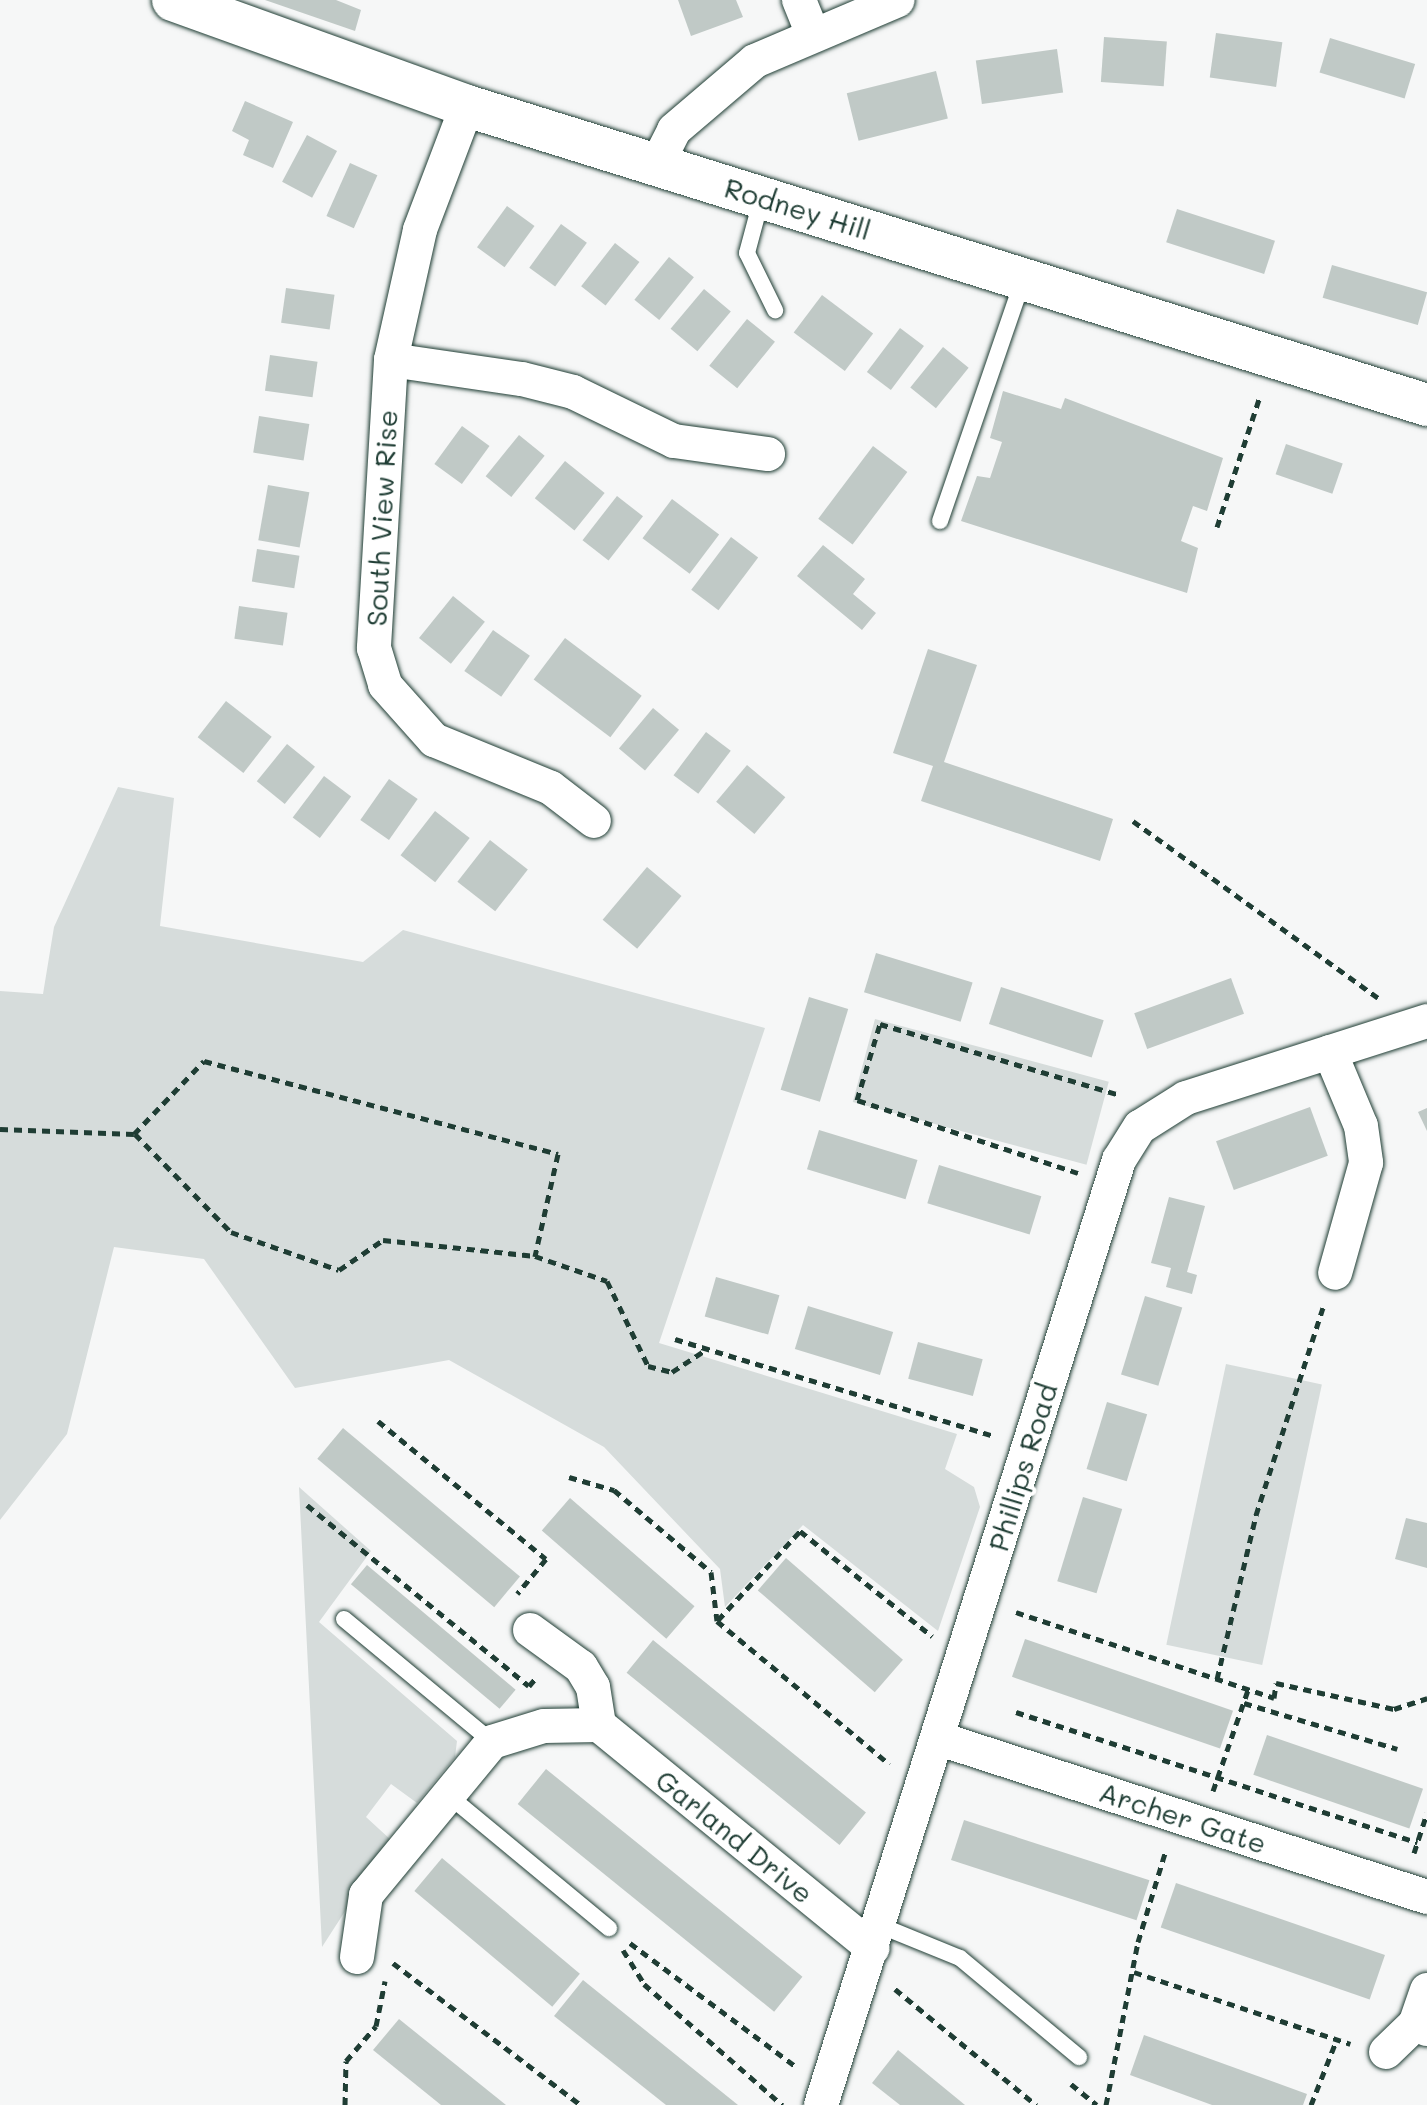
<!DOCTYPE html>
<style>
body{margin:0}
#map{position:relative;width:1427px;height:2105px;overflow:hidden;background:#f6f7f7;font-family:Mali,sans-serif}
div>[style]{position:absolute}
[style*='--x']{left:calc(var(--x)*1px);top:calc(var(--y)*1px);width:calc(var(--w)*1px);rotate:calc(var(--a)*1deg)}
.green>*{inset:0;background:#d6dcdb;transform-origin:0 0}
.building>*{inset:0;background:#c0c9c6;transform-origin:0 0}
.path>*{height:5px;margin-top:-2.5px;transform-origin:0;background:repeating-linear-gradient(90deg,#1f3d34 0 8px,transparent 0 14px)}
.roads{filter:drop-shadow(0 0 2px #1f3d34) drop-shadow(0 0 2px #1f3d34)}
.service>*{height:16px;margin:-8px;padding:0 8px;transform-origin:8px;border-radius:8px;background:#fff}
.minor>*{height:34px;margin:-17px;padding:0 17px;transform-origin:17px;border-radius:17px;background:#fff}
.tertiary>*{height:42px;margin:-21px;padding:0 21px;transform-origin:21px;border-radius:21px;background:#fff}
span{translate:-50% -50%;white-space:nowrap;text-align:center;line-height:1.15;-webkit-text-stroke:8px #fff;paint-order:stroke}
.street-label{font-size:28px;color:#1f3d34}
</style>
<div id="map">
<div class="green">
<i style="clip-path:polygon(118px 787px,174px 798px,160px 926px,363px 962px,403px 930px,765px 1028px,659px 1343px,957px 1434px,945px 1469px,974px 1487px,980px 1507px,938px 1631px,803px 1525px,725px 1607px,720px 1569px,604px 1447px,449px 1360px,295px 1388px,204px 1259px,114px 1247px,67px 1434px,0 1520px,0 991px,43px 994px,54px 927px)"></i>
<i style="left:875px;top:1019px;width:242px;height:86px;rotate:15deg"></i>
<i style="left:1226px;top:1364px;width:98px;height:287px;rotate:12deg"></i>
<i style="clip-path:polygon(299px 1487px,371px 1551px,319px 1622px,457px 1741px,455px 1757px,417px 1803px,391px 1784px,366px 1817px,391px 1840px,322px 1947px)"></i>
</div>
<div class="building">
<i style="clip-path:polygon(265px 0,336px 0,361px 10px,355px 31px)"></i>
<i style="clip-path:polygon(678px 0,736px 0,743px 17px,691px 36px)"></i>
<i style="left:1216px;top:33px;width:67px;height:45px;rotate:8deg"></i>
<i style="left:1104px;top:37px;width:63px;height:45px;rotate:4deg"></i>
<i style="left:1330px;top:38px;width:89px;height:36px;rotate:17deg"></i>
<i style="left:1057px;top:49px;width:44px;height:82px;rotate:82deg"></i>
<i style="left:936px;top:71px;width:49px;height:92px;rotate:76deg"></i>
<i style="clip-path:polygon(245px 101px,293px 122px,273px 168px,243px 155px,249px 140px,232px 131px)"></i>
<i style="left:307px;top:135px;width:34px;height:53px;rotate:28deg"></i>
<i style="left:350px;top:163px;width:30px;height:58px;rotate:24deg"></i>
<i style="left:507px;top:206px;width:34px;height:51px;rotate:36deg"></i>
<i style="left:1177px;top:209px;width:103px;height:35px;rotate:18deg"></i>
<i style="left:561px;top:224px;width:32px;height:54px;rotate:36deg"></i>
<i style="left:615px;top:243px;width:31px;height:55px;rotate:38deg"></i>
<i style="left:669px;top:257px;width:32px;height:55px;rotate:39deg"></i>
<i style="left:1332px;top:265px;width:99px;height:34px;rotate:16deg"></i>
<i style="left:286px;top:288px;width:49px;height:35px;rotate:8deg"></i>
<i style="left:704px;top:289px;width:35px;height:52px;rotate:40deg"></i>
<i style="left:822px;top:295px;width:64px;height:47px;rotate:37deg"></i>
<i style="left:747px;top:319px;width:36px;height:60px;rotate:39deg"></i>
<i style="left:900px;top:328px;width:30px;height:55px;rotate:37deg"></i>
<i style="left:943px;top:347px;width:33px;height:52px;rotate:39deg"></i>
<i style="left:270px;top:355px;width:48px;height:36px;rotate:8deg"></i>
<i style="clip-path:polygon(1003px 391px,1061px 409px,1065px 398px,1223px 458px,1207px 511px,1193px 506px,1181px 541px,1198px 548px,1187px 593px,961px 521px,977px 476px,990px 478px,1002px 442px,990px 438px)"></i>
<i style="left:259px;top:416px;width:51px;height:37px;rotate:9deg"></i>
<i style="left:462px;top:426px;width:34px;height:47px;rotate:36deg"></i>
<i style="left:519px;top:435px;width:33px;height:53px;rotate:39deg"></i>
<i style="left:1286px;top:444px;width:60px;height:32px;rotate:19deg"></i>
<i style="left:873px;top:446px;width:43px;height:91px;rotate:37deg"></i>
<i style="left:565px;top:461px;width:51px;height:48px;rotate:39deg"></i>
<i style="left:268px;top:485px;width:42px;height:56px;rotate:10deg"></i>
<i style="left:617px;top:496px;width:33px;height:56px;rotate:38deg"></i>
<i style="left:672px;top:499px;width:59px;height:49px;rotate:37deg"></i>
<i style="left:731px;top:537px;width:34px;height:66px;rotate:37deg"></i>
<i style="clip-path:polygon(823px 545px,865px 579px,853px 594px,876px 613px,862px 630px,797px 576px)"></i>
<i style="left:257px;top:549px;width:43px;height:33px;rotate:9deg"></i>
<i style="left:453px;top:596px;width:41px;height:54px;rotate:39deg"></i>
<i style="left:239px;top:606px;width:49px;height:33px;rotate:8deg"></i>
<i style="left:493px;top:630px;width:45px;height:50px;rotate:35deg"></i>
<i style="left:565px;top:638px;width:96px;height:52px;rotate:37deg"></i>
<i style="clip-path:polygon(928px 649px,977px 665px,944px 762px,1113px 819px,1100px 861px,921px 801px,933px 766px,893px 753px)"></i>
<i style="left:226px;top:701px;width:58px;height:46px;rotate:38deg"></i>
<i style="left:653px;top:708px;width:34px;height:53px;rotate:40deg"></i>
<i style="left:706px;top:732px;width:31px;height:54px;rotate:37deg"></i>
<i style="left:287px;top:744px;width:36px;height:48px;rotate:39deg"></i>
<i style="left:747px;top:765px;width:50px;height:48px;rotate:40deg"></i>
<i style="left:324px;top:776px;width:34px;height:52px;rotate:37deg"></i>
<i style="left:389px;top:779px;width:35px;height:50px;rotate:35deg"></i>
<i style="left:435px;top:811px;width:44px;height:56px;rotate:38deg"></i>
<i style="left:490px;top:840px;width:48px;height:53px;rotate:38deg"></i>
<i style="left:647px;top:867px;width:45px;height:69px;rotate:40deg"></i>
<i style="left:876px;top:953px;width:101px;height:41px;rotate:17deg"></i>
<i style="left:1231px;top:978px;width:38px;height:103px;rotate:70deg"></i>
<i style="left:1001px;top:987px;width:108px;height:39px;rotate:18deg"></i>
<i style="left:809px;top:997px;width:41px;height:97px;rotate:17deg"></i>
<i style="left:1310px;top:1107px;width:52px;height:100px;rotate:70deg"></i>
<i style="clip-path:polygon(1427px 1108px,1427px 1131px,1418px 1112px)"></i>
<i style="left:819px;top:1130px;width:103px;height:41px;rotate:17deg"></i>
<i style="left:939px;top:1165px;width:107px;height:40px;rotate:17deg"></i>
<i style="clip-path:polygon(1169px 1197px,1205px 1206px,1187px 1272px,1197px 1275px,1192px 1294px,1166px 1287px,1171px 1268px,1151px 1263px)"></i>
<i style="left:716px;top:1277px;width:66px;height:41px;rotate:16deg"></i>
<i style="left:1145px;top:1296px;width:39px;height:82px;rotate:17deg"></i>
<i style="left:808px;top:1306px;width:89px;height:45px;rotate:17deg"></i>
<i style="left:918px;top:1342px;width:67px;height:38px;rotate:15deg"></i>
<i style="left:1107px;top:1402px;width:42px;height:70px;rotate:17deg"></i>
<i style="left:343px;top:1428px;width:231px;height:40px;rotate:40deg"></i>
<i style="left:1083px;top:1497px;width:41px;height:88px;rotate:17deg"></i>
<i style="left:570px;top:1498px;width:165px;height:43px;rotate:41deg"></i>
<i style="clip-path:polygon(1406px 1518px,1427px 1523px,1427px 1568px,1395px 1559px)"></i>
<i style="left:786px;top:1558px;width:155px;height:43px;rotate:41deg"></i>
<i style="left:367px;top:1565px;width:194px;height:25px;rotate:40deg"></i>
<i style="left:1025px;top:1639px;width:220px;height:40px;rotate:19deg"></i>
<i style="left:653px;top:1640px;width:274px;height:42px;rotate:39deg"></i>
<i style="left:1267px;top:1735px;width:165px;height:42px;rotate:19deg"></i>
<i style="left:546px;top:1769px;width:330px;height:45px;rotate:39deg"></i>
<i style="left:964px;top:1820px;width:195px;height:42px;rotate:18deg"></i>
<i style="left:442px;top:1858px;width:180px;height:43px;rotate:40deg"></i>
<i style="left:1176px;top:1883px;width:221px;height:47px;rotate:19deg"></i>
<i style="clip-path:polygon(583px 1980px,738px 2105px,666px 2105px,554px 2016px)"></i>
<i style="clip-path:polygon(399px 2019px,506px 2105px,441px 2105px,373px 2050px)"></i>
<i style="clip-path:polygon(1144px 2035px,1307px 2094px,1303px 2105px,1212px 2105px,1130px 2075px)"></i>
<i style="clip-path:polygon(898px 2050px,965px 2105px,900px 2105px,872px 2083px)"></i>
</div>
<div class="path">
<i style="--x:1217;--y:527;--w:138;--a:-71.8"></i>
<i style="--x:1133;--y:821;--w:302;--a:35.8"></i>
<i style="--x:0;--y:1129;--w:134;--a:2.1"></i>
<i style="--x:134;--y:1134;--w:101;--a:-46.2"></i>
<i style="--x:204;--y:1061;--w:366;--a:14.7"></i>
<i style="--x:558;--y:1154;--w:105;--a:102.7"></i>
<i style="--x:135;--y:1134;--w:137;--a:45.6"></i>
<i style="--x:231;--y:1232;--w:114;--a:19.4"></i>
<i style="--x:339;--y:1270;--w:53;--a:-34.3"></i>
<i style="--x:383;--y:1240;--w:153;--a:6"></i>
<i style="--x:535;--y:1256;--w:76;--a:19.1"></i>
<i style="--x:607;--y:1281;--w:94;--a:64.2"></i>
<i style="--x:648;--y:1366;--w:25;--a:14"></i>
<i style="--x:672;--y:1372;--w:42;--a:-33.3"></i>
<i style="--x:1078;--y:1173;--w:233;--a:-161.7"></i>
<i style="--x:857;--y:1100;--w:79;--a:-73.2"></i>
<i style="--x:880;--y:1024;--w:249;--a:16.5"></i>
<i style="--x:675;--y:1339;--w:333;--a:16.9"></i>
<i style="--x:378;--y:1421;--w:217;--a:39.4"></i>
<i style="--x:546;--y:1559;--w:45;--a:129.6"></i>
<i style="--x:569;--y:1477;--w:47;--a:16.1"></i>
<i style="--x:614;--y:1490;--w:127;--a:40.2"></i>
<i style="--x:711;--y:1572;--w:49;--a:83"></i>
<i style="--x:717;--y:1621;--w:224;--a:39.7"></i>
<i style="--x:307;--y:1505;--w:286;--a:39.2"></i>
<i style="--x:529;--y:1686;--w:9;--a:-49"></i>
<i style="--x:1016;--y:1612;--w:272;--a:18.4"></i>
<i style="--x:1274;--y:1698;--w:15;--a:-82"></i>
<i style="--x:1276;--y:1683;--w:121;--a:12.4"></i>
<i style="--x:1394;--y:1709;--w:35;--a:-18"></i>
<i style="--x:718;--y:1620;--w:121;--a:-47.3"></i>
<i style="--x:800;--y:1531;--w:169;--a:38.5"></i>
<i style="--x:1217;--y:1679;--w:169;--a:-76.6"></i>
<i style="--x:1256;--y:1515;--w:218;--a:-72.1"></i>
<i style="--x:1244;--y:1703;--w:160;--a:16.7"></i>
<i style="--x:1016;--y:1712;--w:422;--a:18"></i>
<i style="--x:1213;--y:1791;--w:107;--a:-70.9"></i>
<i style="--x:1414;--y:1853;--w:42;--a:-72"></i>
<i style="--x:630;--y:1943;--w:206;--a:36.7"></i>
<i style="--x:623;--y:1950;--w:40;--a:58"></i>
<i style="--x:644;--y:1984;--w:184;--a:41.2"></i>
<i style="--x:393;--y:1963;--w:236;--a:37.1"></i>
<i style="--x:1134;--y:1972;--w:228;--a:18.4"></i>
<i style="--x:895;--y:1989;--w:183;--a:39.4"></i>
<i style="--x:1071;--y:2084;--w:33;--a:39"></i>
<i style="--x:345;--y:2105;--w:44;--a:-88.7"></i>
<i style="--x:346;--y:2061;--w:46;--a:-49.4"></i>
<i style="--x:376;--y:2026;--w:46;--a:-78.7"></i>
<i style="--x:1106;--y:2105;--w:166;--a:-78.9"></i>
<i style="--x:1138;--y:1942;--w:96;--a:-73.1"></i>
<i style="--x:1311;--y:2105;--w:71;--a:-68.5"></i>
</div>
<div class="roads">
<div class="service">
<i style="--x:762;--y:197;--w:58;--a:105"></i>
<i style="--x:747;--y:253;--w:64;--a:63.8"></i>
<i style="--x:940;--y:521;--w:255;--a:-71"></i>
<i style="--x:344;--y:1619;--w:192;--a:39.7"></i>
<i style="--x:448;--y:1795;--w:209;--a:39.6"></i>
<i style="--x:879;--y:1925;--w:87;--a:22.2"></i>
<i style="--x:960;--y:1958;--w:155;--a:39.8"></i>
</div>
<div class="minor">
<i style="--x:799;--y:0;--w:38;--a:68"></i>
<i style="--x:467;--y:106;--w:133;--a:110.8"></i>
<i style="--x:420;--y:230;--w:133;--a:102.6"></i>
<i style="--x:391;--y:360;--w:289;--a:93.4"></i>
<i style="--x:374;--y:648;--w:39;--a:73"></i>
<i style="--x:385;--y:685;--w:74;--a:48.3"></i>
<i style="--x:434;--y:740;--w:126;--a:22.3"></i>
<i style="--x:551;--y:788;--w:54;--a:37.5"></i>
<i style="--x:657;--y:164;--w:38;--a:-63"></i>
<i style="--x:674;--y:130;--w:106;--a:-40.4"></i>
<i style="--x:755;--y:61;--w:155;--a:-23.1"></i>
<i style="--x:391;--y:360;--w:132;--a:8.3"></i>
<i style="--x:522;--y:379;--w:53;--a:14.3"></i>
<i style="--x:573;--y:392;--w:112;--a:25.9"></i>
<i style="--x:674;--y:441;--w:95;--a:7.9"></i>
<i style="--x:1330;--y:1052;--w:80;--a:67.3"></i>
<i style="--x:1361;--y:1126;--w:37;--a:82"></i>
<i style="--x:1366;--y:1163;--w:114;--a:105.7"></i>
<i style="--x:530;--y:1630;--w:63;--a:36"></i>
<i style="--x:581;--y:1667;--w:23;--a:59"></i>
<i style="--x:593;--y:1687;--w:38;--a:81"></i>
<i style="--x:937;--y:1738;--w:515;--a:17.98"></i>
<i style="--x:357;--y:1957;--w:63;--a:-81.7"></i>
<i style="--x:366;--y:1895;--w:198;--a:-50.5"></i>
<i style="--x:492;--y:1742;--w:54;--a:-17.1"></i>
<i style="--x:544;--y:1726;--w:55;--a:-1"></i>
<i style="--x:599;--y:1725;--w:353;--a:39.2"></i>
<i style="--x:1427;--y:1990;--w:36;--a:109"></i>
<i style="--x:1415;--y:2024;--w:13;--a:23"></i>
<i style="--x:1386;--y:2052;--w:40;--a:-44"></i>
<i style="--x:821;--y:2105;--w:991;--a:-72.5"></i>
<i style="--x:1119;--y:1160;--w:39;--a:-58"></i>
<i style="--x:1140;--y:1127;--w:54;--a:-32.2"></i>
<i style="--x:1186;--y:1098;--w:253;--a:-17.7"></i>
</div>
<div class="tertiary">
<i style="--x:173;--y:0;--w:313;--a:19.8"></i>
<i style="--x:467;--y:106;--w:1005;--a:17.3"></i>
</div>
</div>
<div class="street-label">
<span style="left:798px;top:208px;rotate:17deg">Rodney Hill</span>
<span style="left:381px;top:518px;rotate:-87deg">South View Rise</span>
<span style="left:1022px;top:1467px;rotate:-73deg">Phillips Road</span>
<span style="left:1183px;top:1817px;rotate:18deg">Archer Gate</span>
<span style="left:735px;top:1836px;rotate:39deg">Garland Drive</span>
</div>
</div>
